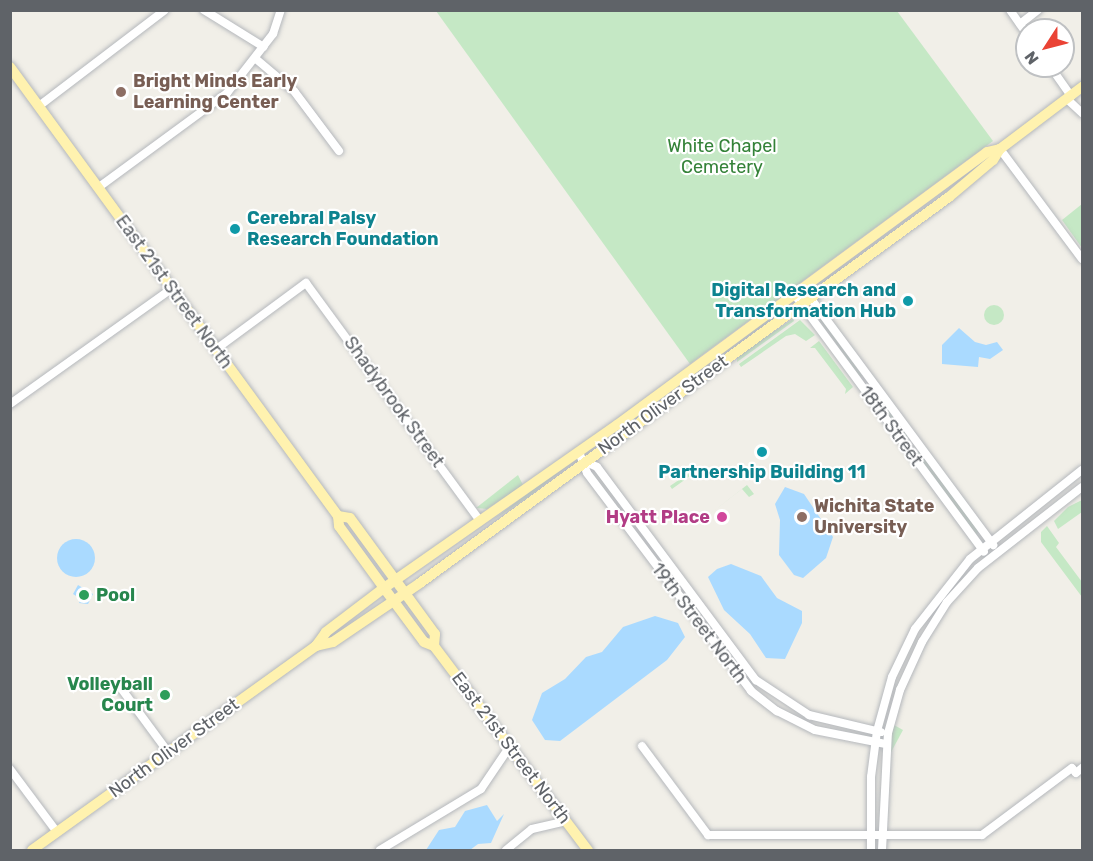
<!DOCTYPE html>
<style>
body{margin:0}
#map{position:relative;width:1093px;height:861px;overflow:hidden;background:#f1efe8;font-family:Rubik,sans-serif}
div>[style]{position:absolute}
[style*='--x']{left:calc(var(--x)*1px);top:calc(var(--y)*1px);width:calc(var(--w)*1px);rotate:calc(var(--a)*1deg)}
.green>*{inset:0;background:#c5e8c5;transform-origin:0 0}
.round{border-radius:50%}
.water>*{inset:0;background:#aadaff}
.roads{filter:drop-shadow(0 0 2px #b5b8bc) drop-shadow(0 0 2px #b5b8bc)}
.minor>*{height:8px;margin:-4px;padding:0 4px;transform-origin:4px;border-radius:4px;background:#fff}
.major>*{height:10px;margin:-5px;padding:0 5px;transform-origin:5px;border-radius:5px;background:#fff2af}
.dots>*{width:16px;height:16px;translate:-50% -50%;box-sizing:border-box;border:3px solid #fff;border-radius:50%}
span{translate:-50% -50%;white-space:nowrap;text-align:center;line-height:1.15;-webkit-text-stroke:4.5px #fff;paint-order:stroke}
.education-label{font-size:18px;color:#785e54;font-weight:700}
.left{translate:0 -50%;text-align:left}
.park-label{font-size:18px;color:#348238}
.culture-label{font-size:18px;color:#0d838f;font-weight:700}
.right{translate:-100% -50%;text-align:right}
.street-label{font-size:18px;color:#5f6368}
.hotel-label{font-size:18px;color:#b23c85;font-weight:700}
.leisure-label{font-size:18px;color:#27864d;font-weight:700}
.frame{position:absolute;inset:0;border:12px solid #5f6368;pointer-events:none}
.north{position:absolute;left:1015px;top:18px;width:60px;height:60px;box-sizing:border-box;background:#fff;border:2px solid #bfc1c3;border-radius:50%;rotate:234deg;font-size:16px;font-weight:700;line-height:24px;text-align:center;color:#5f6368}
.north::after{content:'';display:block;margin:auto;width:21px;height:27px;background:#ea4335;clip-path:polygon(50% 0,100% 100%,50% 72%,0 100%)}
</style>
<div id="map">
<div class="green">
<i style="clip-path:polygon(436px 11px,897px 11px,993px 141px,690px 364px)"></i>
<i style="clip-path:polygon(1082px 204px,1082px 248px,1062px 220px)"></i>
<i class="round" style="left:984px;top:305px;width:20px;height:20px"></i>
<i style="left:785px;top:306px;width:4px;height:110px;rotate:56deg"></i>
<i style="clip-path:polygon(815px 313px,817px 314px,862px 376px,860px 376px)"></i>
<i style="clip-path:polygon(793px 319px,794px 321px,737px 362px,737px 357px,746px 349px)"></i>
<i style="clip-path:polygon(800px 320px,815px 335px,806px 341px,795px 334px,786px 336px,741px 367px,739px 364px)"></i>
<i style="clip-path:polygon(819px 341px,853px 387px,845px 394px,846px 389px,815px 348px,810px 348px)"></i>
<i style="clip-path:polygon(874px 391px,907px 433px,908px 440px,871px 392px)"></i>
<i style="clip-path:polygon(918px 451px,978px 530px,977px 535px,916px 453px)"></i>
<i style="clip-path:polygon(570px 464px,531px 495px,493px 520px,532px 490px)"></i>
<i style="clip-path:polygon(698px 467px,700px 475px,697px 471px,672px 489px,670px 486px)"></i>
<i style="clip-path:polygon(518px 475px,523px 485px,487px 509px,476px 508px)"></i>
<i style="clip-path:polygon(747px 485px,754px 494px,749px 497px,742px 489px,702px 520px)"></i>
<i style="clip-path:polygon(1082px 500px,1082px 512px,1058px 529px,1054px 521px,1068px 507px)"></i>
<i style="clip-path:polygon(1047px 526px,1059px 543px,1056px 547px,1082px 582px,1082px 597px,1041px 542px,1041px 532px)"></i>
<i class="round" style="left:157px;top:687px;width:16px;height:16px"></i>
<i style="clip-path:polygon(894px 725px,903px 730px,890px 754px,891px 739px)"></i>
</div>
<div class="water">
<i style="clip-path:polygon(959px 328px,975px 342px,986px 345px,997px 342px,1003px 350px,990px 359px,979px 357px,978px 367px,942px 364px,942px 345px)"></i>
<i style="clip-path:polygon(785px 487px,804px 494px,833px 537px,826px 558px,803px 578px,794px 575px,779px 555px,780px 520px,775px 504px)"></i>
<i class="round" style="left:57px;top:539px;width:38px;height:38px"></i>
<i style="clip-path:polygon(731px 564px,761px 576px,777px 598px,802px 611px,802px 623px,785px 659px,766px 658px,750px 634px,724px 610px,708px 577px,717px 569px)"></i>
<i style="clip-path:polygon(78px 585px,93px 594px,88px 604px,79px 603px,81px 599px,73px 594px)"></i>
<i style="clip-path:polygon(655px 616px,678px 623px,685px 637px,667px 660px,560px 741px,545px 740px,532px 720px,542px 693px,565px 679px,586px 657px,602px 652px,623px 627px)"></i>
<i style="clip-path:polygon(487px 805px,497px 821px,504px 814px,491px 843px,478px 844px,470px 850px,426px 850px,439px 830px,455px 827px,465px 811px)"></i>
</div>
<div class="roads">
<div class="minor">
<i style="--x:204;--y:10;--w:70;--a:31.7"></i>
<i style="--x:1010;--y:10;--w:29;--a:55"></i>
<i style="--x:1020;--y:24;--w:23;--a:-38"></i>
<i style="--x:256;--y:59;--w:50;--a:40.1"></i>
<i style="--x:294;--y:91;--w:75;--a:53.1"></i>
<i style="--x:1050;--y:66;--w:37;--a:55"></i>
<i style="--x:1067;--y:99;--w:21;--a:43"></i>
<i style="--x:39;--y:106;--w:158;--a:-37.3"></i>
<i style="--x:1000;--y:149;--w:137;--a:53.3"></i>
<i style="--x:99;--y:187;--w:159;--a:-36.3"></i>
<i style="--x:227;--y:93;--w:75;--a:-52.1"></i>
<i style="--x:273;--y:34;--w:25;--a:-72"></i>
<i style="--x:803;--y:288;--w:320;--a:53.5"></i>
<i style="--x:794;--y:294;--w:320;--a:53.6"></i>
<i style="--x:215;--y:350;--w:113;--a:-36.4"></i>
<i style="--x:306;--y:283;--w:295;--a:53.8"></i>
<i style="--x:10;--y:404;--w:198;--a:-35.5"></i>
<i style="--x:579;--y:452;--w:22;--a:69"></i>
<i style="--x:587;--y:473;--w:273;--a:53"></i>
<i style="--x:751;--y:691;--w:33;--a:38"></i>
<i style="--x:777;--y:711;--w:42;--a:26.6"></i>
<i style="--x:815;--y:730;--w:72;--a:11.2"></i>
<i style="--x:586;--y:462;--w:12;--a:24"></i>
<i style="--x:597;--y:467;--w:266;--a:53.3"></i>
<i style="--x:756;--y:680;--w:64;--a:33.4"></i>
<i style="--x:809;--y:715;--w:74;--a:13.3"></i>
<i style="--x:121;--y:688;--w:79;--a:53.7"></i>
<i style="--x:642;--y:746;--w:111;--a:53.4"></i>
<i style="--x:708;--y:835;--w:274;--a:0"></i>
<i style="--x:982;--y:835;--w:112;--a:-36.7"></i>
<i style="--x:1072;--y:768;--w:6;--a:51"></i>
<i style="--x:1076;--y:773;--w:8;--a:-40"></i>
<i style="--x:10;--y:769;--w:79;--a:53.3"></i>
<i style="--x:380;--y:850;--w:118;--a:-31.1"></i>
<i style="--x:481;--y:789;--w:52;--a:-56"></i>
<i style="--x:506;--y:850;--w:33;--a:-39"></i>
<i style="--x:532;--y:829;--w:35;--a:-13"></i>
<i style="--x:871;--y:850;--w:73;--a:-90"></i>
<i style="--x:871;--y:777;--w:46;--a:-82.6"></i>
<i style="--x:877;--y:731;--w:56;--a:-74.5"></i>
<i style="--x:892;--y:677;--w:53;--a:-64.4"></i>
<i style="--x:915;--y:629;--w:89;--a:-51.8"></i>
<i style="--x:970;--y:559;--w:143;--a:-38.5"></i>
<i style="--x:882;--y:850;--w:117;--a:-87.1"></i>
<i style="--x:888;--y:733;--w:45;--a:-74.4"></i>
<i style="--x:900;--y:690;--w:53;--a:-65.4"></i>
<i style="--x:922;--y:642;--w:47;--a:-58"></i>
<i style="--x:947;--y:602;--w:46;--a:-47.6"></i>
<i style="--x:978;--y:568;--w:132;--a:-37.9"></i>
</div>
<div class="major">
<i style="--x:10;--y:67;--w:556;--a:53.85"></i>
<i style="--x:338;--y:516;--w:10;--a:84"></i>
<i style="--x:339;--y:526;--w:77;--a:54"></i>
<i style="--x:384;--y:588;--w:67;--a:53.5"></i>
<i style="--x:424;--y:642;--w:11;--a:22"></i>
<i style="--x:434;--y:646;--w:256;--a:53"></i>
<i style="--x:338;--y:516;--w:12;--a:9"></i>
<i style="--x:350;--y:518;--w:144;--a:53.8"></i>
<i style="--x:435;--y:634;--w:12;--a:95"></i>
<i style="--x:316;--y:646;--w:17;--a:-13"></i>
<i style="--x:333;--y:642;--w:105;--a:-34.1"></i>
<i style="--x:420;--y:583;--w:655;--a:-36.12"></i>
<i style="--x:949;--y:197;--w:57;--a:-40.1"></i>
<i style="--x:993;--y:160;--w:13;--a:-58"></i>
<i style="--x:1000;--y:149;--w:103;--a:-37.1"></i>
<i style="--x:32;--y:850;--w:350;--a:-35.7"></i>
<i style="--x:316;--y:646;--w:17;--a:-54"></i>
<i style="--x:326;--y:632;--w:73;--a:-37.2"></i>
<i style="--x:384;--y:588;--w:284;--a:-35"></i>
<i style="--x:617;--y:425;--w:460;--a:-36.4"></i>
<i style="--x:987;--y:152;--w:13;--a:-13"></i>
</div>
</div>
<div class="dots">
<i style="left:121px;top:92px;background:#8d6e63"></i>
<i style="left:235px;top:229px;background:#0f9aa8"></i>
<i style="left:908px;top:301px;background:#0f9aa8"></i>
<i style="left:762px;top:452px;background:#0f9aa8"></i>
<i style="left:722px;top:517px;background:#d1479c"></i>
<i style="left:802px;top:517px;background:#8d6e63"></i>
<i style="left:84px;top:595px;background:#2e9e5b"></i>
<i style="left:165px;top:695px;background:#2e9e5b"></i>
</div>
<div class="education-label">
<span class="left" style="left:133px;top:92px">Bright Minds Early<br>Learning Center</span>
<span class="left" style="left:814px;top:517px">Wichita State<br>University</span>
</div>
<div class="park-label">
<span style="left:722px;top:157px">White Chapel<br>Cemetery</span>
</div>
<div class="culture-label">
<span class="left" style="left:247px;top:229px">Cerebral Palsy<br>Research Foundation</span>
<span class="right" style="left:896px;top:301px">Digital Research and<br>Transformation Hub</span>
<span style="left:762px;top:472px">Partnership Building 11</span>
</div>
<div class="street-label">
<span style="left:174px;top:292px;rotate:54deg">East 21st Street North</span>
<span style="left:394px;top:402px;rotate:54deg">Shadybrook Street</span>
<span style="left:663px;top:405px;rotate:-36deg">North Oliver Street</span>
<span style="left:891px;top:426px;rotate:54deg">18th Street</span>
<span style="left:699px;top:623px;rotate:53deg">19th Street North</span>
<span style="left:174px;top:748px;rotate:-36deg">North Oliver Street</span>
<span style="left:511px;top:748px;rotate:53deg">East 21st Street North</span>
</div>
<div class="hotel-label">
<span class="right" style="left:710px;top:517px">Hyatt Place</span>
</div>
<div class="leisure-label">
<span class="left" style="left:96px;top:595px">Pool</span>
<span class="right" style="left:153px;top:695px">Volleyball<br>Court</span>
</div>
<div class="frame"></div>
<div class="north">N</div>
</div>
